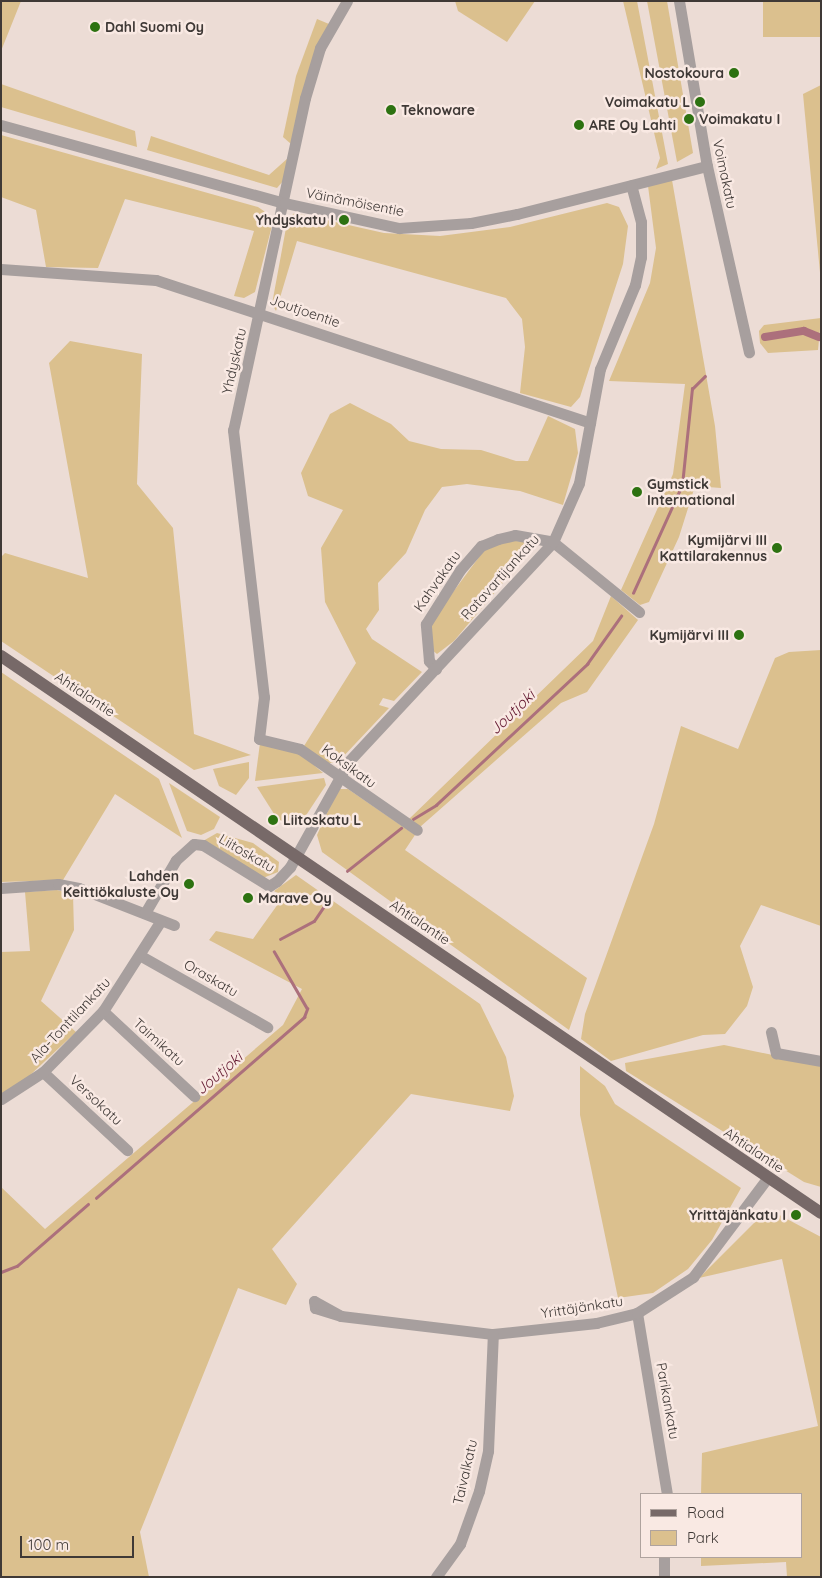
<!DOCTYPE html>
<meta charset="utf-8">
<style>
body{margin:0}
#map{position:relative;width:822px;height:1578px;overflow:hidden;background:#ecdcd5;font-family:Quicksand,sans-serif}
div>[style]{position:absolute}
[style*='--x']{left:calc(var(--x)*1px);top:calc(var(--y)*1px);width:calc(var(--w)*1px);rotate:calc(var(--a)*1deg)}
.green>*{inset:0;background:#dbc08e;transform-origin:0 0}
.stream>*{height:2.5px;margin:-1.25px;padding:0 1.25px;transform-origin:1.25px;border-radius:1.25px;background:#ac707c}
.canal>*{height:8px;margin:-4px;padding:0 4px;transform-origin:4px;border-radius:4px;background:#ac707c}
.minor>*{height:11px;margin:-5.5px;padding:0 5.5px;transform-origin:5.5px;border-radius:5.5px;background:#a79f9e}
.major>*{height:12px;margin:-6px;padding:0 6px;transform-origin:6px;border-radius:6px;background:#776968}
.dots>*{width:14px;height:14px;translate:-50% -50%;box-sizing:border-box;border:2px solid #f9e9e3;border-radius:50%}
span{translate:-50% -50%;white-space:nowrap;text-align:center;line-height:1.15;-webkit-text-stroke:5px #f9e9e3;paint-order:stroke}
.poi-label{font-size:14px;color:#3f3936;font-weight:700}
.left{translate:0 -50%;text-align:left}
.right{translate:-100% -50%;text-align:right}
.street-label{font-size:14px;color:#3f3936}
.water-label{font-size:15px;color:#631830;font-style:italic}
.frame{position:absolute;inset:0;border:2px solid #3f3936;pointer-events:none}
.legend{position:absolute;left:640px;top:1493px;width:162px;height:65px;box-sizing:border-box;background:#f9e9e3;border:1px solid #afa39e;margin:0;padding:6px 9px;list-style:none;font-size:15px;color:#3f3936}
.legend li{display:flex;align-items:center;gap:10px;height:25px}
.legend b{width:25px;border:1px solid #afa39e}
.scale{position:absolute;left:20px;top:1536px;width:114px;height:22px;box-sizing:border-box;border:2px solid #3f3936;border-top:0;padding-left:6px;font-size:15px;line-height:18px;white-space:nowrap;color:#3f3936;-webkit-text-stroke:4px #f9e9e3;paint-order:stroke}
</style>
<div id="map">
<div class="green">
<i style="clip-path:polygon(1px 1px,21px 1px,1px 51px)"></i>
<i style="clip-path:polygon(455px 1px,535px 1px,507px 42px,458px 11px)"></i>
<i style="clip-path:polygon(623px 1px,637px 1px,668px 164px,656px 169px,660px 158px)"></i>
<i style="clip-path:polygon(647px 1px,667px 1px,693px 153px,677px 162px)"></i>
<i style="left:763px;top:1px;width:58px;height:36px"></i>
<i style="clip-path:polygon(317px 19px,329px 24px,291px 144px,283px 137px,296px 76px)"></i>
<i style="clip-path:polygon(1px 84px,135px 131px,137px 147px,1px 107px)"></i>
<i style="clip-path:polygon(821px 85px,821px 283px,803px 94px)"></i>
<i style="clip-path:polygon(1px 135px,258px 207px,274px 218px,255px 292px,244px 298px,234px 296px,254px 231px,125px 199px,98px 268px,46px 267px,36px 210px,1px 197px)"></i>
<i style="clip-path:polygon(151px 136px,269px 175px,288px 158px,284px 180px,277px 188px,147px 150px)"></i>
<i style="clip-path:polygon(672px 180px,715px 426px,721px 488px,695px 486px,679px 537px,649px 602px,640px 605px,621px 590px,673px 474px,685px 384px,609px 381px,650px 283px,656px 248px,648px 186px)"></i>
<i style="clip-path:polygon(607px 203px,619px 207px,628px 226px,623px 264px,580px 397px,571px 407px,520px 393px,525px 347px,522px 319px,506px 298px,297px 241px,276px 311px,272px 304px,288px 217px,295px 213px,384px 233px,440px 236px,510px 227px)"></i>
<i style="clip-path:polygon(821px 318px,818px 350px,768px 353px,760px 343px,759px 331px,764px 325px)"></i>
<i style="clip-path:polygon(70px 341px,142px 354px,137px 484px,173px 528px,194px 734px,251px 755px,194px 770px,1px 641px,1px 557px,5px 553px,88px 578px,49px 363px)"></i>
<i style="clip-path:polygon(350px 403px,391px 424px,409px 441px,441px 449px,481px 450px,516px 461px,528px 461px,548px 416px,575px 429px,578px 453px,563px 505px,520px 491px,467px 484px,442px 487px,425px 510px,406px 553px,378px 583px,379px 610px,366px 629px,372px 639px,422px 672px,394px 701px,383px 698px,379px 705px,389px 708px,339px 761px,326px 764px,304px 746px,356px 663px,325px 602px,321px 548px,343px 510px,308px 496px,301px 473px,330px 414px)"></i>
<i style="clip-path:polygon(504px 540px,527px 542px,533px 547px,454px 641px,437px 654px,432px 650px,430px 623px,485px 549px)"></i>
<i style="clip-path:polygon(611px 596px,638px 620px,587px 692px,561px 703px,420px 827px,409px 819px,593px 641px)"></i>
<i style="clip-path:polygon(821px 650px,821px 926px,761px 905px,740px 946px,753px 987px,747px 1006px,725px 1034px,703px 1035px,611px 1061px,581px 1039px,585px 1014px,654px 824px,681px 726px,738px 749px,775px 658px,789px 652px)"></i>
<i style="clip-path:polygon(1px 672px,159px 779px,182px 838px,115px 794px,63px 880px,1px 882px)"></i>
<i style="clip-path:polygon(260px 743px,299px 752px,323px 773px,255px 781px)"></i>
<i style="clip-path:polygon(249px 762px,249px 778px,236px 795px,219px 786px,213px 769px)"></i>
<i style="clip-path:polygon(324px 778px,326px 785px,299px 826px,287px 825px,276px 817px,257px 787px)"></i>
<i style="clip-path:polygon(169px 783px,220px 817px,214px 829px,201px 835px,187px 831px)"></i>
<i style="clip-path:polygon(338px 789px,348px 789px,415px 835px,405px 850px,587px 978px,569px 1030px,322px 852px,317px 835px)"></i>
<i style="clip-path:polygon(217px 833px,253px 843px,279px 862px,278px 872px,263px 878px,203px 841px)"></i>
<i style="clip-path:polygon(296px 875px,480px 1004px,506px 1057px,514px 1096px,510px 1111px,411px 1094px,272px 1249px,297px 1284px,286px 1305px,238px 1288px,140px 1532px,149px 1577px,1px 1577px,1px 1187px,45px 1229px,283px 1025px,302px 989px,209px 940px,216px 931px,253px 939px,283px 897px,274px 891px)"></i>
<i style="clip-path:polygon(57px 890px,73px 894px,74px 930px,41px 1001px,76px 1032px,27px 1078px,1px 1094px,1px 952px,30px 951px,25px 892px)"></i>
<i style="clip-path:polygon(724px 1045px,821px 1065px,821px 1187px,804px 1182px,626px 1071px,625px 1063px)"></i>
<i style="clip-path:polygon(580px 1066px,605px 1086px,615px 1104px,741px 1188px,712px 1240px,688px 1269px,653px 1293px,618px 1298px,580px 1115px)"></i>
<i style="clip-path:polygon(768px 1209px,821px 1237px,821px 1577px,787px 1577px,786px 1562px,701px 1566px,701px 1557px,801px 1557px,801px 1494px,701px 1494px,702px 1453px,818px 1426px,782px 1259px,699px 1278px)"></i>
</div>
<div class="stream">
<i style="--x:633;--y:593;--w:119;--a:-65.6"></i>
<i style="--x:682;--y:485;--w:97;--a:-84.1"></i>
<i style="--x:692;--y:389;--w:18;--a:-45"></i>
<i style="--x:413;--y:819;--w:27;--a:-31"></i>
<i style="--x:436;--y:805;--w:207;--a:-43"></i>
<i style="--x:587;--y:664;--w:59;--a:-54.7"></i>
<i style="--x:347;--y:871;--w:69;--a:-38.5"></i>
<i style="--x:280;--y:939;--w:38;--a:-28"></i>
<i style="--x:314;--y:921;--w:27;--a:-56"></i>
<i style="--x:96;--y:1198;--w:276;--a:-41"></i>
<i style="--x:304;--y:1017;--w:9;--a:-69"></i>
<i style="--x:307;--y:1009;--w:66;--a:-120.1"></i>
<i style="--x:1;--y:1272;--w:17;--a:-21"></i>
<i style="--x:17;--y:1266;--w:94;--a:-41.1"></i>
</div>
<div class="canal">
<i style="--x:765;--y:337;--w:39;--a:-9"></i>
<i style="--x:804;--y:331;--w:16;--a:22"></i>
</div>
<div class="minor">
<i style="--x:347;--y:1;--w:54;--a:119.9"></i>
<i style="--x:320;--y:48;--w:52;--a:106.7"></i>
<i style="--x:305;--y:98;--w:340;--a:102.2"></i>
<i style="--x:233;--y:430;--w:269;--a:83.4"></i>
<i style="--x:264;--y:697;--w:42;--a:96.8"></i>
<i style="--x:259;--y:739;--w:42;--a:13.7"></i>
<i style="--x:300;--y:749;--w:142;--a:34.7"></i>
<i style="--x:679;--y:1;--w:167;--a:80.4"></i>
<i style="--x:707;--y:166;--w:191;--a:77.3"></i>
<i style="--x:1;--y:125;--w:295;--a:15.4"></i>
<i style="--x:285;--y:203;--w:117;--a:12.4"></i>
<i style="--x:399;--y:228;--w:72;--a:-4"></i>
<i style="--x:471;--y:223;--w:47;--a:-11.1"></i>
<i style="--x:517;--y:214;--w:196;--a:-14.2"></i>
<i style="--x:1;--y:269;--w:155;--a:4.1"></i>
<i style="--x:156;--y:280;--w:457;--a:18.2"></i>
<i style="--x:436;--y:669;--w:11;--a:-131"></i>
<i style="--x:429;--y:661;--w:37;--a:-95"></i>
<i style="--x:426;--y:624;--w:64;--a:-57.8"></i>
<i style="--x:460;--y:570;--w:32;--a:-49"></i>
<i style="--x:481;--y:546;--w:18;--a:-22"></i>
<i style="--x:498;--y:539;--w:17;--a:-13"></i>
<i style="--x:515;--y:535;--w:39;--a:10"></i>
<i style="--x:553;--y:542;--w:111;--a:39.1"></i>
<i style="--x:1;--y:888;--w:57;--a:-4"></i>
<i style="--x:58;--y:884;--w:21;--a:11"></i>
<i style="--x:79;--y:888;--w:102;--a:21.3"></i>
<i style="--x:145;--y:913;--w:61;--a:-59.7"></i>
<i style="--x:176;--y:860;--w:24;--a:-42"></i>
<i style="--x:194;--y:844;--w:9;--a:6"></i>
<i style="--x:203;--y:845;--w:78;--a:31.8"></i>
<i style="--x:269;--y:886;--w:9;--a:-32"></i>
<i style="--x:277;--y:881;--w:19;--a:-47"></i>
<i style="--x:290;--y:867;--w:121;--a:-60.9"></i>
<i style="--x:349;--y:761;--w:299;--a:-47"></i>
<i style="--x:553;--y:542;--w:64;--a:-66.2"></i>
<i style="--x:579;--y:483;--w:116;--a:-79.6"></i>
<i style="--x:600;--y:369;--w:91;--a:-67.4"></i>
<i style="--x:635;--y:285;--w:29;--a:-78"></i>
<i style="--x:641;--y:257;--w:35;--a:-90"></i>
<i style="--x:641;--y:222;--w:38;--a:-105"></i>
<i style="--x:141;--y:956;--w:145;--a:29.4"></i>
<i style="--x:103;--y:1011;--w:125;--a:43"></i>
<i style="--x:771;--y:1032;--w:22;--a:77"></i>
<i style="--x:776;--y:1053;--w:46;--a:10.1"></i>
<i style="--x:43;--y:1072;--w:115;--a:42.9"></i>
<i style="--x:1;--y:1099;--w:50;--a:-32.7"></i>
<i style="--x:43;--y:1072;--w:86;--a:-45.5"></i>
<i style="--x:103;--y:1011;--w:106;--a:-57.4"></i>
<i style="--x:637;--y:1313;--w:183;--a:80.6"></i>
<i style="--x:341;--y:1316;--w:27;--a:-163"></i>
<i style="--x:315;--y:1308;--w:7;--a:-98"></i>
<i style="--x:314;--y:1301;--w:31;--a:29"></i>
<i style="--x:341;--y:1316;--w:153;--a:6.8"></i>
<i style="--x:493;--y:1334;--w:104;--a:-6.1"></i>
<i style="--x:596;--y:1323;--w:42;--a:-13.7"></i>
<i style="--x:637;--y:1313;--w:67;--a:-32.7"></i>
<i style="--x:693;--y:1277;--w:125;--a:-53.1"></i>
<i style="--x:664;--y:1557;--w:20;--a:90"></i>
<i style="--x:436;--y:1577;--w:41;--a:-54"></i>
<i style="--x:460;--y:1544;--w:56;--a:-70.3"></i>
<i style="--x:479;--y:1491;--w:41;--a:-77.3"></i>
<i style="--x:488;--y:1451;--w:117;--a:-87.6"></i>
</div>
<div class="major">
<i style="--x:1;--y:656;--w:991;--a:34.19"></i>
</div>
<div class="dots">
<i style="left:95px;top:27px;background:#2d7211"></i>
<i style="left:734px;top:73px;background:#2d7211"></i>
<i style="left:700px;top:102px;background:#2d7211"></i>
<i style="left:391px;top:110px;background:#2d7211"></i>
<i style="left:689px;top:119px;background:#2d7211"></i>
<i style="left:579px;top:125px;background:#2d7211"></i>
<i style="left:344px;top:220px;background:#2d7211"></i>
<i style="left:637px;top:492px;background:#2d7211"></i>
<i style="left:777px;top:548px;background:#2d7211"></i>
<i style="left:739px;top:635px;background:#2d7211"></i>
<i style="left:273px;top:820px;background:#2d7211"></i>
<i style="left:189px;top:884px;background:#2d7211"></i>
<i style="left:248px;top:898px;background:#2d7211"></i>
<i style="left:796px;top:1215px;background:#2d7211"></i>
</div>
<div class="poi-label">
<span class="left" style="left:105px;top:27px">Dahl Suomi Oy</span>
<span class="right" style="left:724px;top:73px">Nostokoura</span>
<span class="right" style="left:690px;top:102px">Voimakatu L</span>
<span class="left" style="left:401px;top:110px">Teknoware</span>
<span class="left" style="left:699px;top:119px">Voimakatu I</span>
<span class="left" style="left:589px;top:125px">ARE Oy Lahti</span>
<span class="right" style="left:334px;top:220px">Yhdyskatu I</span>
<span class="left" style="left:647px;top:492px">Gymstick<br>International</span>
<span class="right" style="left:767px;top:548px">Kymijärvi III<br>Kattilarakennus</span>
<span class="right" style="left:729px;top:635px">Kymijärvi III</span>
<span class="left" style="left:283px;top:820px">Liitoskatu L</span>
<span class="right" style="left:179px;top:884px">Lahden<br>Keittiökaluste Oy</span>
<span class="left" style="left:258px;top:898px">Marave Oy</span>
<span class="right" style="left:786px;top:1215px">Yrittäjänkatu I</span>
</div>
<div class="street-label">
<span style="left:725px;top:174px;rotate:78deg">Voimakatu</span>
<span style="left:355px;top:202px;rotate:11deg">Väinämöisentie</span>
<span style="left:305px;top:311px;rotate:19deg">Joutjoentie</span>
<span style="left:234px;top:361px;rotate:-77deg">Yhdyskatu</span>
<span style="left:500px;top:577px;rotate:-48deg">Ratavartijankatu</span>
<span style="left:437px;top:581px;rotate:-55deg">Kahvakatu</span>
<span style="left:85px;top:694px;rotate:34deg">Ahtialantie</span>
<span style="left:349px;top:766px;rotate:36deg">Koksikatu</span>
<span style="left:247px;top:853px;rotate:30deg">Liitoskatu</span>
<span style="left:420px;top:922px;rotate:34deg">Ahtialantie</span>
<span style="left:211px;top:978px;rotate:30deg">Oraskatu</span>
<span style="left:70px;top:1020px;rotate:-47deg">Ala-Tonttilankatu</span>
<span style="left:159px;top:1042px;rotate:42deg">Taimikatu</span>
<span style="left:96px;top:1100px;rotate:43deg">Versokatu</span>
<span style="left:754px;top:1150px;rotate:34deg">Ahtialantie</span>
<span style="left:582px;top:1307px;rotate:-9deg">Yrittäjänkatu</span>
<span style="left:668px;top:1401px;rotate:80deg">Parikankatu</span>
<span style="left:465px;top:1472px;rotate:-77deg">Taivalkatu</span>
</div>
<div class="water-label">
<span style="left:512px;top:712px;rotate:-44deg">Joutjoki</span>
<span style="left:219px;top:1073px;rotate:-41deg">Joutjoki</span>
</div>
<div class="frame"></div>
<ul class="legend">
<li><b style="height:6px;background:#776968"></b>Road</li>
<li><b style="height:14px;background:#dbc08e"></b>Park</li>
</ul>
<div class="scale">100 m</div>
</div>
